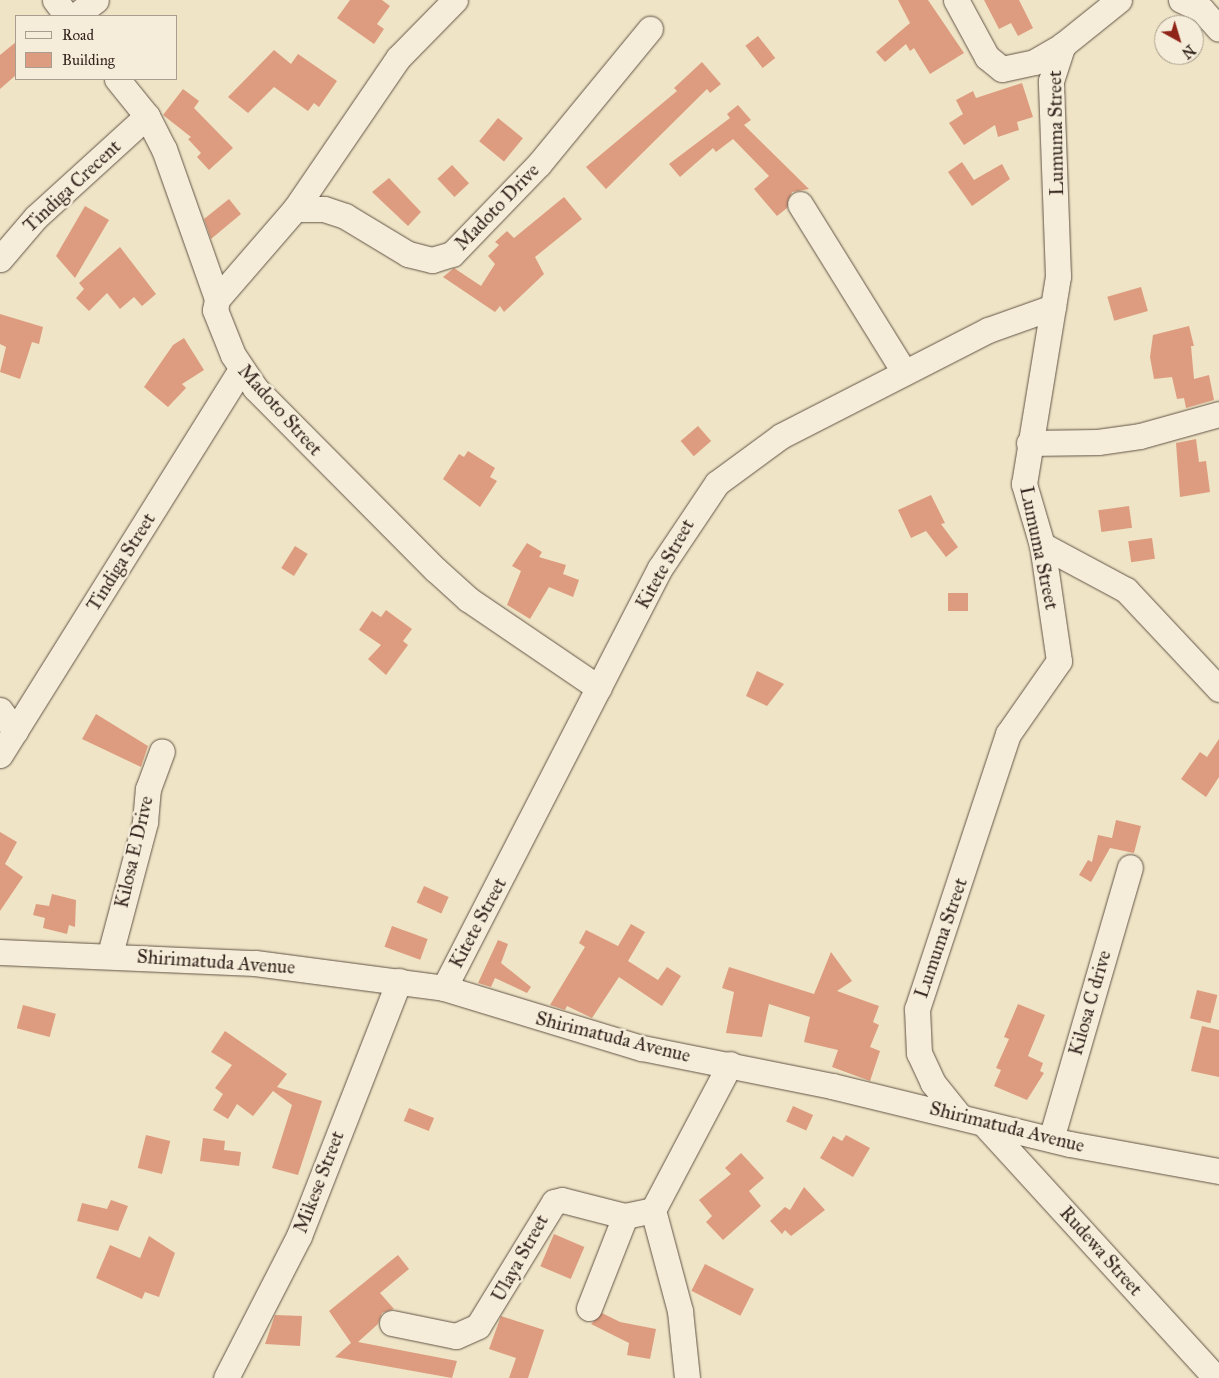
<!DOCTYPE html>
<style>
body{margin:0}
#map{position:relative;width:1219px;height:1378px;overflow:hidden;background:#efe4c5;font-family:"IM FELL Great Primer",serif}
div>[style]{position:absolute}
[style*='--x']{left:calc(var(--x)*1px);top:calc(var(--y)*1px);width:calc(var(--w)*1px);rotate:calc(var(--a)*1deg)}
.building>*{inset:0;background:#dd9c7f;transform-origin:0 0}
.roads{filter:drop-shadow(0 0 1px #635448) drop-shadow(0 0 1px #635448)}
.minor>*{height:25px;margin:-12.5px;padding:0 12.5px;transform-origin:12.5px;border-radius:12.5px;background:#f5edd9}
span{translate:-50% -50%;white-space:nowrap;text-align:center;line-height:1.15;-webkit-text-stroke:5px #f5edd9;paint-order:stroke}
.street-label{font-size:19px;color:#34241e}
.legend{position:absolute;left:15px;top:15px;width:162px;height:65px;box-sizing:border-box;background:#f5edd9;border:1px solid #a89d8e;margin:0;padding:6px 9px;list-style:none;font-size:15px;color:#34241e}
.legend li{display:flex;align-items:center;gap:10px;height:25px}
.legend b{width:25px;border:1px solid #a89d8e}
.north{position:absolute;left:1154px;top:15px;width:50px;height:50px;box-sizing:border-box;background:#f5edd9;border:1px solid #a89d8e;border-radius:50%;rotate:141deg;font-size:14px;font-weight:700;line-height:20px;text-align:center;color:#34241e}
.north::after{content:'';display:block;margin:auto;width:18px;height:22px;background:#8f2418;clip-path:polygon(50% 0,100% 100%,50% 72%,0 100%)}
</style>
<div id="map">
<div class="building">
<i style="clip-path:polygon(350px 0,382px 0,390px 6px,377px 24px,384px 29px,374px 44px,337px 18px)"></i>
<i style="clip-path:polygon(898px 0,928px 0,964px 53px,930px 74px,914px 48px,910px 51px,906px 44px,885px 62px,876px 52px,910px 23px)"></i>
<i style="clip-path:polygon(984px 0,1019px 0,1033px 28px,1018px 36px,1011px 23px,999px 29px)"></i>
<i style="left:758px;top:36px;width:28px;height:16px;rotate:52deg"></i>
<i style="clip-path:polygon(16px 42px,16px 75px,0 89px,0 55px)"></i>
<i style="clip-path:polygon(274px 50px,291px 64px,298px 54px,337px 81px,319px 107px,314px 103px,308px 111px,274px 87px,248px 113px,228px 97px)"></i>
<i style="clip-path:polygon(702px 62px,721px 84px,710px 93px,707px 89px,606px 189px,586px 167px,677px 91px,674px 88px)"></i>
<i style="clip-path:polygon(1022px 83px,1033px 117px,1017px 122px,1019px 130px,998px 137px,995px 125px,964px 145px,949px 123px,963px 114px,956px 100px,973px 91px,976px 98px)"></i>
<i style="clip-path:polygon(183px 89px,199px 101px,194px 108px,233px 148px,209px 170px,197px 157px,201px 153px,188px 139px,191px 137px,163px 115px)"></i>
<i style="clip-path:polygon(738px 105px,751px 120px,744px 125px,809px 189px,792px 192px,787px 208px,777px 216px,754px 189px,769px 176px,733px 139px,716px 152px,713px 148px,680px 177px,669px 164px,730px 118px,727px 114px)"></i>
<i style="left:498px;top:118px;width:32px;height:30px;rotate:39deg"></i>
<i style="clip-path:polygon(962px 162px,974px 180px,1002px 164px,1010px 179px,972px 206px,948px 172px)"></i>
<i style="left:452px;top:165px;width:25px;height:20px;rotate:47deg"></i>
<i style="clip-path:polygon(389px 178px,421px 212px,408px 226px,372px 192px)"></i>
<i style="clip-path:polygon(564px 197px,582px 219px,535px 257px,544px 274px,504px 312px,500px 306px,495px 312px,443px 277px,454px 268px,481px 286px,495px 264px,488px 256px,499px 245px,495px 242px,507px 231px,514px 238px)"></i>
<i style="clip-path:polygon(229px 199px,241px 214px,211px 239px,204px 219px)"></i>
<i style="clip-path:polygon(85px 206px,109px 220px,75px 278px,56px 256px)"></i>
<i style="clip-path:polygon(120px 247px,156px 294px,142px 306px,134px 297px,120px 309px,107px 293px,89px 311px,76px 298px,84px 289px,79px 283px)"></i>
<i style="left:1141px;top:287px;width:25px;height:35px;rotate:74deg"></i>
<i style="clip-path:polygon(0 314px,43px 327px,39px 344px,32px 342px,20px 379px,0 372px,6px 347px,0 344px)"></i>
<i style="clip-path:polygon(1189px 326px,1194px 346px,1191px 346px,1194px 379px,1209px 375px,1214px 400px,1186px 408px,1184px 398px,1177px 399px,1172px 377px,1154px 379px,1150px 357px,1153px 335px)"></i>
<i style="clip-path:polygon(184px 338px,204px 370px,182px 384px,186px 388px,168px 407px,144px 387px,173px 345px)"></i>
<i style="left:698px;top:426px;width:20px;height:23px;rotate:49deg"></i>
<i style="clip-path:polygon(1196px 439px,1199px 462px,1206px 461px,1210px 492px,1180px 497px,1176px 443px)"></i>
<i style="clip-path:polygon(468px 451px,495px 468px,490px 477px,497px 481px,480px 507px,443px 479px,459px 454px,464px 457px)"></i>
<i style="clip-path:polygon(931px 495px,945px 523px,941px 524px,958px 547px,946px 557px,926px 531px,911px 538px,898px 510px)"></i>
<i style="left:1129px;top:506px;width:22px;height:31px;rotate:82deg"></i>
<i style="left:1152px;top:538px;width:21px;height:24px;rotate:82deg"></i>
<i style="clip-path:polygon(527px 543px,542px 552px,539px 557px,566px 565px,563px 574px,579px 580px,573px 597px,549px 587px,530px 619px,507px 605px,521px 571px,512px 566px)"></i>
<i style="left:295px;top:546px;width:15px;height:26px;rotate:32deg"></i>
<i style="left:968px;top:593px;width:18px;height:20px;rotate:90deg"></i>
<i style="clip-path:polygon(386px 610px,412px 629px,403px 641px,408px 645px,386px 675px,368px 659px,381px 645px,359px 630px,372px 611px,381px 617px)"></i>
<i style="clip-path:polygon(757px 671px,784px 684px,767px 706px,746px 696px)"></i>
<i style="clip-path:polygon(96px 714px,148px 746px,141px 767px,82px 739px)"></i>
<i style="clip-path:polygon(1219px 739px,1219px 777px,1206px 797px,1181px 779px,1200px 752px,1207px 757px)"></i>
<i style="clip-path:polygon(1116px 820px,1141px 826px,1134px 853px,1110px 848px,1091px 882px,1079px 875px,1088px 860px,1092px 862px,1098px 835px,1112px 838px)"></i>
<i style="clip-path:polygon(0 832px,17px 842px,5px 864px,23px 877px,0 911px)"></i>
<i style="left:424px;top:886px;width:27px;height:18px;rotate:24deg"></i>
<i style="clip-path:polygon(52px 894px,76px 900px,75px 927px,69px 925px,67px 934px,43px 928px,45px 918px,33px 915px,36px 904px,49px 906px)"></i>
<i style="clip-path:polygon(631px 924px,645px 932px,628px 961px,658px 980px,667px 967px,681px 976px,662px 1006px,619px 977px,592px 1018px,567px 1006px,565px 1010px,550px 1005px,585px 947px,579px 943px,586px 930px,618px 946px)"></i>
<i style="left:392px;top:926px;width:38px;height:22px;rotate:20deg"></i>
<i style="clip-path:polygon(498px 940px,508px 944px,501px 963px,531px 987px,527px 993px,495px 978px,491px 987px,478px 983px)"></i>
<i style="clip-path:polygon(831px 952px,852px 981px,837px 991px,879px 1006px,873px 1022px,879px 1025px,870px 1047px,880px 1051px,870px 1081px,832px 1067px,838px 1050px,804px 1042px,810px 1017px,769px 1004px,762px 1037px,726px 1033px,734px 992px,722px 988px,729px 967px,814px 994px)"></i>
<i style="left:1197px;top:990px;width:21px;height:29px;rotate:14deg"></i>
<i style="clip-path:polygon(1018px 1004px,1045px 1015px,1028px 1056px,1043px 1063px,1040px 1071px,1044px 1073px,1027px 1100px,994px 1086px,1001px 1070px,996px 1068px,1009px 1039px,1004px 1037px)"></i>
<i style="left:23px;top:1005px;width:34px;height:24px;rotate:15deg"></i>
<i style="clip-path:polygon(1202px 1026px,1219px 1030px,1219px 1077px,1191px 1071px)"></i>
<i style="clip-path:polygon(225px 1031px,287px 1074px,277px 1087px,322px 1101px,298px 1175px,272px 1168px,292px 1105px,273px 1091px,253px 1116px,237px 1104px,228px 1119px,213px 1110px,223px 1094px,215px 1088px,232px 1065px,211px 1052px)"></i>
<i style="left:793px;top:1106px;width:22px;height:17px;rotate:24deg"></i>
<i style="left:409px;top:1108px;width:27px;height:14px;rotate:22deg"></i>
<i style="left:146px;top:1135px;width:25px;height:34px;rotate:14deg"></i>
<i style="clip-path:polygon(846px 1135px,870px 1148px,853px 1177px,820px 1158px,833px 1136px,842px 1141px)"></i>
<i style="clip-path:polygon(203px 1138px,225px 1141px,224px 1150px,241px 1152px,239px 1166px,200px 1161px)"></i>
<i style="clip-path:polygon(741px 1153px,764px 1178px,749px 1191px,761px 1206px,723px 1240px,706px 1222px,712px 1216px,699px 1200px,731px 1174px,725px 1168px)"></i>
<i style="clip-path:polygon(804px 1187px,825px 1210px,791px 1236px,785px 1230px,782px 1234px,770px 1221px,785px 1207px,790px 1210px)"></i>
<i style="clip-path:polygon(111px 1200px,128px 1206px,118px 1231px,77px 1221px,82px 1203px,107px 1209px)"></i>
<i style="left:554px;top:1234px;width:33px;height:35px;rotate:23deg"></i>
<i style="clip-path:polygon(149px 1236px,175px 1253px,159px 1297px,145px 1292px,142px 1299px,96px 1278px,110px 1245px,140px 1258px)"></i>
<i style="clip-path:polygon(398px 1255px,409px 1269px,380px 1293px,394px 1309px,382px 1313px,378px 1324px,358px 1342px,457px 1361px,452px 1378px,335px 1357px,351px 1343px,329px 1311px)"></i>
<i style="left:705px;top:1264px;width:55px;height:30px;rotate:27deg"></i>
<i style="clip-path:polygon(602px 1313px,620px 1322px,656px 1329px,650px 1359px,627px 1355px,629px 1343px,591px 1324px)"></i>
<i style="clip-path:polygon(275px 1315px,302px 1316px,300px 1346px,265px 1344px)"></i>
<i style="clip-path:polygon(501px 1316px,544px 1330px,528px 1378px,509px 1378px,516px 1358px,489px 1349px)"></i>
</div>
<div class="roads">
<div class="minor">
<i style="--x:55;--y:0;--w:20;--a:53"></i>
<i style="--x:455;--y:0;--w:81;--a:134.5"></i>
<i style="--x:398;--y:58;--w:183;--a:124.3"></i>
<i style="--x:295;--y:209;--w:119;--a:130.9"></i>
<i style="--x:217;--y:299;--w:11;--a:100"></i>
<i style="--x:215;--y:310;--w:48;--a:68.2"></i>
<i style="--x:233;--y:355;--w:40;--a:56"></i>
<i style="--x:255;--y:388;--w:257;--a:45.2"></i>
<i style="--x:436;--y:570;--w:43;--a:42.2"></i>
<i style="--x:468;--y:599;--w:158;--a:34.2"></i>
<i style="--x:956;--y:0;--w:65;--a:61.5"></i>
<i style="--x:987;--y:57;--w:19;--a:39"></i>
<i style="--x:1002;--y:69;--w:33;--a:-12"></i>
<i style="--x:1034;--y:62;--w:34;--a:-30"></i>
<i style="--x:1181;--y:0;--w:23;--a:25"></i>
<i style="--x:1202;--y:10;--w:25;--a:48"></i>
<i style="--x:75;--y:16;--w:26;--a:-37"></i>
<i style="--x:117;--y:79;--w:48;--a:51"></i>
<i style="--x:147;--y:116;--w:37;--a:63"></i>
<i style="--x:164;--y:149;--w:159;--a:70.5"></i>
<i style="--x:800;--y:204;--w:198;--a:58.2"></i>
<i style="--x:295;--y:209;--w:29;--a:0"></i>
<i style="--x:324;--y:209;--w:22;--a:18"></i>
<i style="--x:345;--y:216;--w:74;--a:31.1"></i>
<i style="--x:408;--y:254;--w:25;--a:14"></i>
<i style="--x:432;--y:260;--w:21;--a:-17"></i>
<i style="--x:452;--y:254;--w:125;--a:-46"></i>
<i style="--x:539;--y:164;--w:175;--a:-50.6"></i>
<i style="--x:0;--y:259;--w:55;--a:-49.4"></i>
<i style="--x:36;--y:217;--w:150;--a:-42.3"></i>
<i style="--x:1029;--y:443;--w:69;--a:-0.8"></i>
<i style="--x:1098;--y:442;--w:42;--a:-8.1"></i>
<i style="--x:1140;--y:436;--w:82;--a:-15.6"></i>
<i style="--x:1042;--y:545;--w:95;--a:28.2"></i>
<i style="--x:1126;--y:590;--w:136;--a:46.8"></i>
<i style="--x:0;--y:710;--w:26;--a:54"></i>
<i style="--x:0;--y:755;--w:455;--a:-58"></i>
<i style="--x:0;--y:952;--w:255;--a:2.5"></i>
<i style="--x:255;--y:963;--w:191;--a:7.5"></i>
<i style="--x:444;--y:988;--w:207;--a:16.9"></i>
<i style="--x:642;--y:1048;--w:194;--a:11.3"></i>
<i style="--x:832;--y:1086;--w:245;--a:13.7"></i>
<i style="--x:1070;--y:1144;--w:151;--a:10.3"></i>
<i style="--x:110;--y:954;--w:137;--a:-75.1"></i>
<i style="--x:145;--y:822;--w:33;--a:-85"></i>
<i style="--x:148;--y:789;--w:40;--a:-69.8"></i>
<i style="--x:444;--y:988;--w:472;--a:-62.8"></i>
<i style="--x:660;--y:568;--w:102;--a:-56.2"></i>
<i style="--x:717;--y:483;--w:79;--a:-36.3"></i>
<i style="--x:781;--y:436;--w:233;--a:-27.1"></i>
<i style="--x:988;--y:330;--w:69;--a:-19.5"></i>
<i style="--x:958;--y:1114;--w:40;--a:-129"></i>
<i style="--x:933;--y:1083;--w:33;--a:-115"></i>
<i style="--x:919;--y:1053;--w:44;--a:-92.6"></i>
<i style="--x:917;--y:1009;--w:290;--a:-71.7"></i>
<i style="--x:1008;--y:734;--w:89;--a:-55.1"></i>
<i style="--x:1059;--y:661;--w:117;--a:-98.3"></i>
<i style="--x:1042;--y:545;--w:64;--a:-106.4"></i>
<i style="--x:1024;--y:484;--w:211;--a:-80.7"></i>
<i style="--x:1058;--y:276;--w:195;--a:-92.1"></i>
<i style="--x:1051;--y:81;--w:38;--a:-72"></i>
<i style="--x:1063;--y:45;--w:72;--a:-38.8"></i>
<i style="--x:984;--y:1124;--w:344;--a:47.6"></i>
<i style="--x:1051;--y:1139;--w:283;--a:-73.8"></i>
<i style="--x:653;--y:1210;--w:105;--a:75"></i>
<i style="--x:680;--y:1311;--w:67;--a:84"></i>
<i style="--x:589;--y:1308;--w:99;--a:-68.6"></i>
<i style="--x:392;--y:1323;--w:65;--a:11.5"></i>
<i style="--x:456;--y:1336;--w:24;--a:-24"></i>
<i style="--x:478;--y:1326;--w:145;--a:-58.5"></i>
<i style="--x:554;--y:1202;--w:8;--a:-14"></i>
<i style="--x:562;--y:1200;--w:65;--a:14.3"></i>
<i style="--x:625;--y:1216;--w:29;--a:-12"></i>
<i style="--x:653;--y:1210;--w:165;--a:-62.2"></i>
<i style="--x:226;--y:1378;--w:160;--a:-62.8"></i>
<i style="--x:299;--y:1236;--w:274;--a:-68.6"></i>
</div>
</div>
<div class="street-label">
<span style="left:1056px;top:133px;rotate:-91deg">Lumuma Street</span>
<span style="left:72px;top:186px;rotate:-43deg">Tindiga Crecent</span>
<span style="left:497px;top:207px;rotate:-46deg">Madoto Drive</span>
<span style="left:280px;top:410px;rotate:48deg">Madoto Street</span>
<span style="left:1039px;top:548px;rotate:78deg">Lumuma Street</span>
<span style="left:121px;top:562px;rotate:-58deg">Tindiga Street</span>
<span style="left:665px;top:564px;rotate:-61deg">Kitete Street</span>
<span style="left:134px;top:852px;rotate:-77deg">Kilosa E Drive</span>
<span style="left:478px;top:923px;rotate:-62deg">Kitete Street</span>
<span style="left:941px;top:938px;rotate:-71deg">Lumuma Street</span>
<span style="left:216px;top:962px;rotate:4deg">Shirimatuda Avenue</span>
<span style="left:1090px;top:1003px;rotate:-74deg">Kilosa C drive</span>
<span style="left:613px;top:1037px;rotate:14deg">Shirimatuda Avenue</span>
<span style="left:1007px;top:1127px;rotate:14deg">Shirimatuda Avenue</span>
<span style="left:319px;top:1182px;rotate:-69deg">Mikese Street</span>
<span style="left:1101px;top:1251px;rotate:48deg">Rudewa Street</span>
<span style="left:520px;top:1258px;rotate:-61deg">Ulaya Street</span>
</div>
<ul class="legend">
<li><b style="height:6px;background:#f5edd9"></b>Road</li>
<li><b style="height:14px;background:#dd9c7f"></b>Building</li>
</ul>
<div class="north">N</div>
</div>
